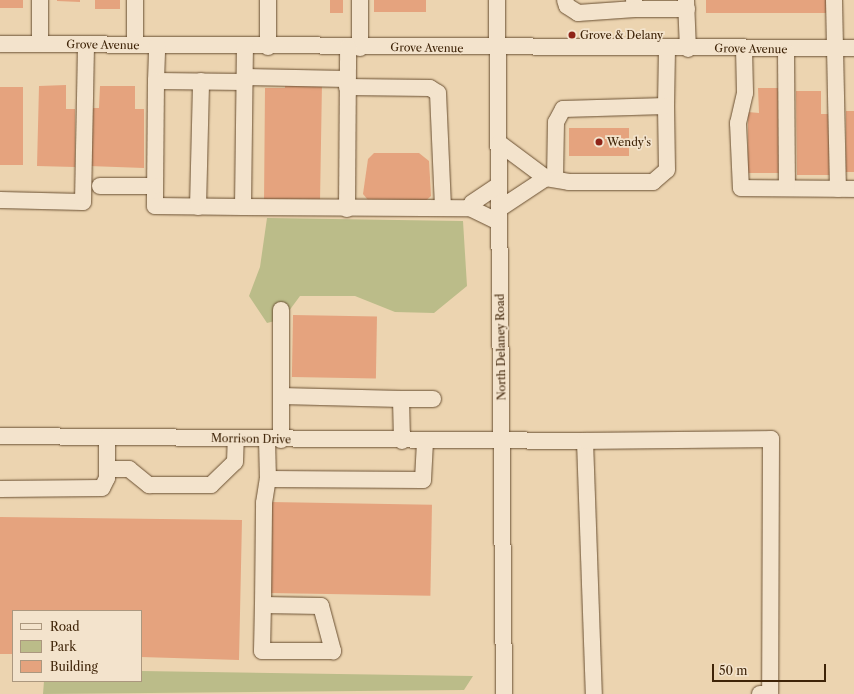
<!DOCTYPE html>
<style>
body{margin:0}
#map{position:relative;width:854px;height:694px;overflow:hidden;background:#ecd4b0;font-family:"Libre Caslon Text",serif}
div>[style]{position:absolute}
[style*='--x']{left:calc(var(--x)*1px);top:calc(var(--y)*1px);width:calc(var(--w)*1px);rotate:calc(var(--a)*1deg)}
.green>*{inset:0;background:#bbbc89}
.building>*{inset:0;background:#e5a37e;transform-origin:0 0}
.roads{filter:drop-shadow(0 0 1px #6a5032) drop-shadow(0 0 1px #6a5032)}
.minor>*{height:16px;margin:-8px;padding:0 8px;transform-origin:8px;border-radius:8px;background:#f3e3cc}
.dots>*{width:11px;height:11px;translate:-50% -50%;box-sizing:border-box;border:2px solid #f3e3cc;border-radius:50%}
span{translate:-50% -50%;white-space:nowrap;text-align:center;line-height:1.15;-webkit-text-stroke:3.5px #f3e3cc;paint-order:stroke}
.poi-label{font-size:11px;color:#3f2408}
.left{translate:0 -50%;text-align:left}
.street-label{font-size:11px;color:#3f2408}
.legend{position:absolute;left:12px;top:610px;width:130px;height:72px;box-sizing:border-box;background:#f3e3cc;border:1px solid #ab977e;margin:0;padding:5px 7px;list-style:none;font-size:12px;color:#3f2408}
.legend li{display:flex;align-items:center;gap:8px;height:20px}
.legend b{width:20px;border:1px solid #ab977e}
.scale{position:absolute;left:712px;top:664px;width:114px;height:18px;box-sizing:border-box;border:2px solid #3f2408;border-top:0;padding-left:5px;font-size:12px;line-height:14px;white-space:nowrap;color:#3f2408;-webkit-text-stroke:3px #f3e3cc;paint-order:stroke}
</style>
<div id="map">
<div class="green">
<i style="clip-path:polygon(267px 218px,463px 221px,467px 286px,434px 313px,395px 312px,355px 296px,300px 296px,283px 319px,267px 323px,249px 296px,260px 267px)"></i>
<i style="clip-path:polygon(141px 671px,473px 676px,464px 690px,43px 694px,44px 681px,141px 681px)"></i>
</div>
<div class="building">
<i style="left:0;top:0;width:23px;height:8px"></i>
<i style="clip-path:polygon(57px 0,80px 0,80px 2px,57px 1px)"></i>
<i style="left:95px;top:0;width:25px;height:9px"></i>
<i style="left:330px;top:0;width:13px;height:13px"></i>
<i style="left:374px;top:0;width:52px;height:12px"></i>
<i style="left:706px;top:0;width:124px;height:13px"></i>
<i style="clip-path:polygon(285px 83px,322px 83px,320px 202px,264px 202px,265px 88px,285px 88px)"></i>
<i style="clip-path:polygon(66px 85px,66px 109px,75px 109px,75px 167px,37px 166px,39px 86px)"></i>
<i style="clip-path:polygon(100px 86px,135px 86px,135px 109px,144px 109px,144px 168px,89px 166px,89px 108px,99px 108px)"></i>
<i style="left:0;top:87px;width:23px;height:78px"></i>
<i style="clip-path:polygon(758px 88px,783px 88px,784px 173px,748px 173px,748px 112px,759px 113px)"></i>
<i style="clip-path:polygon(796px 91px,821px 91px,821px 114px,832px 114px,833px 175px,797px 175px)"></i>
<i style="left:846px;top:111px;width:8px;height:61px"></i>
<i style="left:629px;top:128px;width:28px;height:60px;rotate:90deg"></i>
<i style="clip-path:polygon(374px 153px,419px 153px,429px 161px,431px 196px,419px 207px,373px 206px,363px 194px,368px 159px)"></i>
<i style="left:293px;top:315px;width:84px;height:62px;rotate:1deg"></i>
<i style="left:270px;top:502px;width:162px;height:91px;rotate:1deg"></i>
<i style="clip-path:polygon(0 517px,242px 520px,239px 660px,141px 657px,141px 611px,13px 611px,13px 654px,0 654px)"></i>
</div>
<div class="roads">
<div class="minor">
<i style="--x:268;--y:0;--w:47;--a:90"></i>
<i style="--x:497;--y:0;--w:694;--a:89.42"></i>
<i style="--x:565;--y:0;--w:6;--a:72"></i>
<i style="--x:567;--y:6;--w:13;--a:32"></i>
<i style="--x:578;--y:13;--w:57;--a:-4"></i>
<i style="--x:634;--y:0;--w:9;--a:84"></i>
<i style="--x:635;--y:9;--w:52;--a:0"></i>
<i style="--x:686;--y:0;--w:49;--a:87.7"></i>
<i style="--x:834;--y:0;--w:189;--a:88.8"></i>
<i style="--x:0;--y:44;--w:854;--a:0.27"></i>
<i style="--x:40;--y:44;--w:44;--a:-90"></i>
<i style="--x:135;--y:45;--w:45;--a:-90"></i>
<i style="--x:360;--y:48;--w:48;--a:-90"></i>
<i style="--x:744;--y:48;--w:45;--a:88.7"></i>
<i style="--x:745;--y:93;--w:31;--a:103"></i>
<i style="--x:738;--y:123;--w:65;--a:87.4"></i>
<i style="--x:741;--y:188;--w:113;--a:0.5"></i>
<i style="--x:786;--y:51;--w:137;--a:89.6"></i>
<i style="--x:245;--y:77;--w:102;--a:1.1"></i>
<i style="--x:156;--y:81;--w:36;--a:-88"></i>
<i style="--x:245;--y:82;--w:89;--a:-179.4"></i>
<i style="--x:156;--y:81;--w:125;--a:90.5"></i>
<i style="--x:155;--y:206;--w:88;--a:0.7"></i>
<i style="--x:243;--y:207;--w:161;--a:-89.3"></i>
<i style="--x:347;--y:87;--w:83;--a:0.7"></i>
<i style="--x:430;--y:88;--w:9;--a:32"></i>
<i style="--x:438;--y:93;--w:115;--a:87.5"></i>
<i style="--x:666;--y:106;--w:57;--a:-89"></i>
<i style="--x:499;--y:143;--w:59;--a:36.7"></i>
<i style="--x:546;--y:178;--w:23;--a:10"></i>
<i style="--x:569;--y:182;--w:84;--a:0"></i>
<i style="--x:653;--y:182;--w:18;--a:-41"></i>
<i style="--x:667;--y:170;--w:64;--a:-90.9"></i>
<i style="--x:666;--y:106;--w:103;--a:178.3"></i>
<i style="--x:563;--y:109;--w:15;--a:118"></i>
<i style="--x:556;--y:122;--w:57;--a:91"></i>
<i style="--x:100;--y:186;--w:55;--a:0"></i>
<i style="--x:0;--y:200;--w:83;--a:1.4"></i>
<i style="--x:83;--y:202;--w:158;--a:-88.9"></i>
<i style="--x:198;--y:207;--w:126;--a:-88.6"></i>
<i style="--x:243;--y:207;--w:227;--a:0.3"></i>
<i style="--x:470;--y:208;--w:32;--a:26"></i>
<i style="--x:470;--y:208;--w:5;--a:-68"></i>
<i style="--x:472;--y:203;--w:32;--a:-34"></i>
<i style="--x:347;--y:209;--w:162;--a:-89.6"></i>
<i style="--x:499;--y:209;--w:56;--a:-33.4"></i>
<i style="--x:281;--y:396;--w:86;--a:-90"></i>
<i style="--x:401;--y:399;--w:32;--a:0"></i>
<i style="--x:0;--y:436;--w:585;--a:0.49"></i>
<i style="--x:585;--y:441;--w:253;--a:88"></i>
<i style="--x:267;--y:439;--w:40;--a:88.6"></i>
<i style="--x:268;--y:479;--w:155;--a:0.4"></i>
<i style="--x:423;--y:480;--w:38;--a:-87"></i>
<i style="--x:281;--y:440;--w:44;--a:-90"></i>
<i style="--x:281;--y:396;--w:120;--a:1.4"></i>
<i style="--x:401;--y:399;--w:42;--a:88.6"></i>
<i style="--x:585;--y:441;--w:186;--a:-0.6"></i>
<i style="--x:771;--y:439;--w:255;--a:90.2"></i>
<i style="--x:770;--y:694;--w:10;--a:180"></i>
<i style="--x:107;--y:469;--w:22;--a:0"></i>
<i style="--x:129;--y:469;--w:26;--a:39"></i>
<i style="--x:149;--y:485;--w:62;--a:0"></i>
<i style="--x:211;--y:485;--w:33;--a:-44"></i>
<i style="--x:235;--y:462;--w:23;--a:-88"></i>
<i style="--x:0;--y:489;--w:102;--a:-0.6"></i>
<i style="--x:102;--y:488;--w:11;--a:-63"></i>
<i style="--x:107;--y:478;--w:41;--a:-90"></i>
<i style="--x:263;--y:605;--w:58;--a:1"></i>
<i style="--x:321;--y:606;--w:47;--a:75.1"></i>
<i style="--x:333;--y:651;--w:71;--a:180"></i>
<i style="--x:262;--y:651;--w:46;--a:-88.8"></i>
<i style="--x:263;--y:605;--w:102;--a:-89.4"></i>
<i style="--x:264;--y:503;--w:24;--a:-81"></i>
</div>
</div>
<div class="dots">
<i style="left:572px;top:35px;background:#8f2418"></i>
<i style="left:599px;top:142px;background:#8f2418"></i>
</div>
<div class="poi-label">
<span class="left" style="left:580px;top:35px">Grove &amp; Delany</span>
<span class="left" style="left:607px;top:142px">Wendy's</span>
</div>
<div class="street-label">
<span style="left:103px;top:45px;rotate:1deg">Grove Avenue</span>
<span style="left:427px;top:48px;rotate:1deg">Grove Avenue</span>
<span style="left:751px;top:49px;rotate:1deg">Grove Avenue</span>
<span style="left:501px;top:347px;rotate:-91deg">North Delaney Road</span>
<span style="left:251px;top:439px;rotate:1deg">Morrison Drive</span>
</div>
<ul class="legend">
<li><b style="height:5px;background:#f3e3cc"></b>Road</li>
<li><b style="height:11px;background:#bbbc89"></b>Park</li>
<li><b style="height:11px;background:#e5a37e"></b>Building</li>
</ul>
<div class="scale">50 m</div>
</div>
